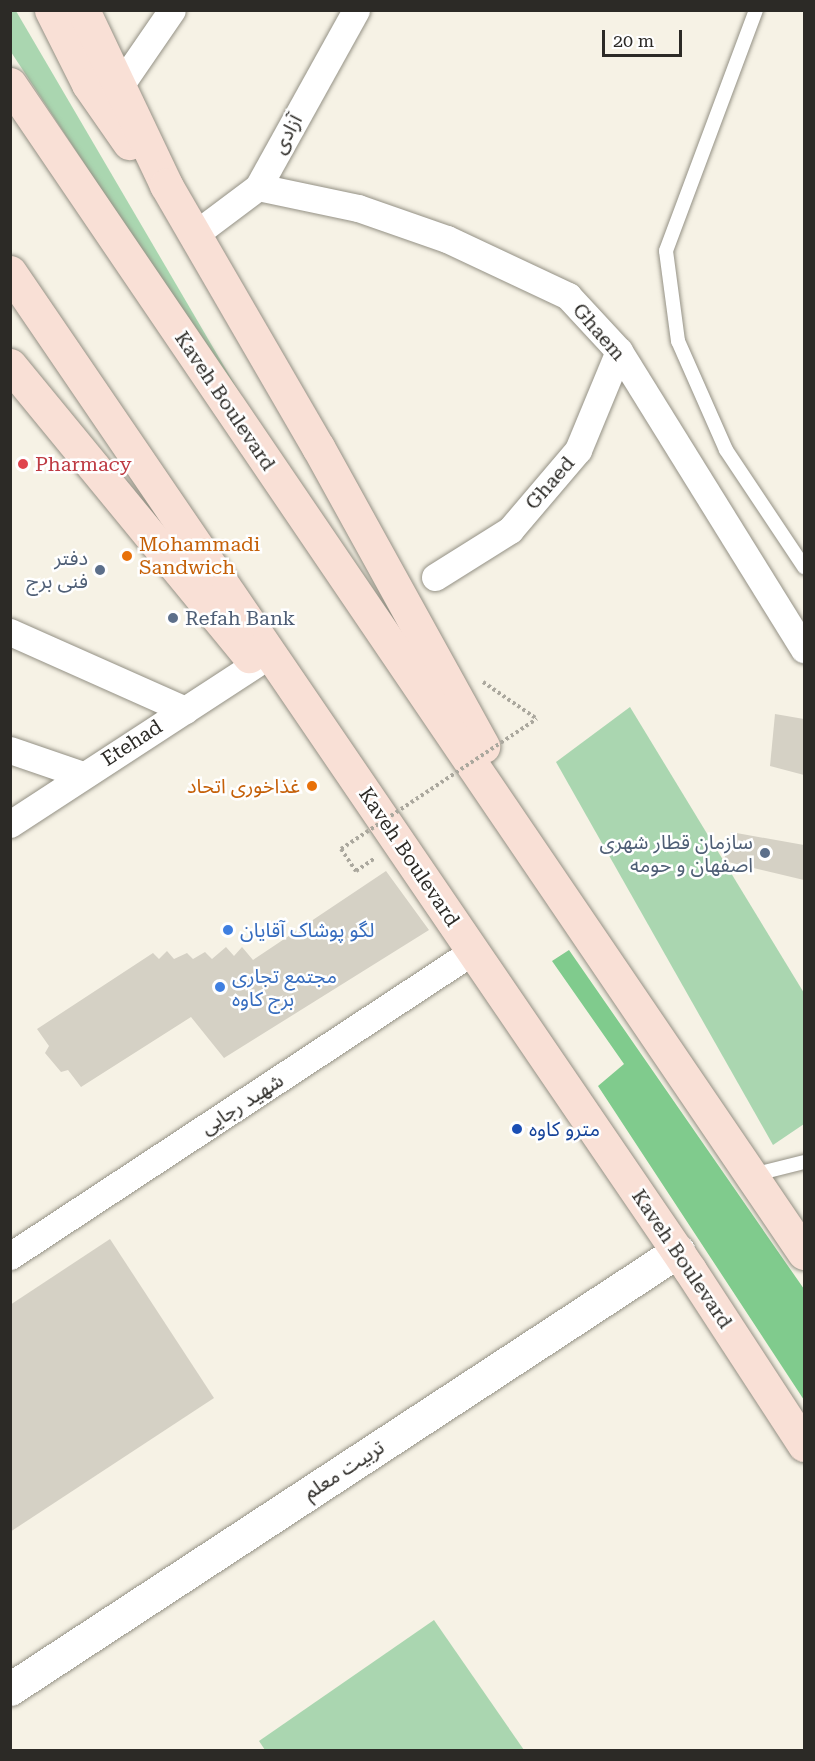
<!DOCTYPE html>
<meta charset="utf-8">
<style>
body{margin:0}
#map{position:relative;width:815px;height:1761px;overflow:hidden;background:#f6f2e5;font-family:"Roboto Serif","Noto Sans Arabic",serif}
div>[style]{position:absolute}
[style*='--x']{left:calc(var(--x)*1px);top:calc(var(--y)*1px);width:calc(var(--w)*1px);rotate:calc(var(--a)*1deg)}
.green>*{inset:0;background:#aad6b0}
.forest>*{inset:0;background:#80cb8d}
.building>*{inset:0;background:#d5d1c5}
.path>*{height:4px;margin-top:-2px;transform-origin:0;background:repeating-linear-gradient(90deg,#aba89e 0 3px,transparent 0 6px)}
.roads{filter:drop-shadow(0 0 2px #949185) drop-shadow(0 0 2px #949185)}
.lane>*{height:14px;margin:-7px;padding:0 7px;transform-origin:7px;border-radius:7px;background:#fff}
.street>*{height:27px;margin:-13.5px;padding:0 13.5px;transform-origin:13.5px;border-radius:13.5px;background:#fff}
.secondary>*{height:33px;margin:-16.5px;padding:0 16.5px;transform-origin:16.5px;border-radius:16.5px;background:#fff}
.primary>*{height:33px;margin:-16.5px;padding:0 16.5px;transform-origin:16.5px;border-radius:16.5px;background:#f9e0d6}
.path-bridge>*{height:4px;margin-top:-2px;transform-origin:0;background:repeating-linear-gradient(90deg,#aba89e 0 3px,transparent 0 6px)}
.dots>*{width:16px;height:16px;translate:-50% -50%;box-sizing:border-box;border:3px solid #fff;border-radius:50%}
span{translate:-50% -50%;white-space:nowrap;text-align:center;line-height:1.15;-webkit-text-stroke:5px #fff;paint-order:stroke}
.street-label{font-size:20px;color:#2c2a26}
.health-label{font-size:20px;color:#be3a42}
.left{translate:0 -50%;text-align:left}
.food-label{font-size:20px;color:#c56008}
.right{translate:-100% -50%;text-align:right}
.service-label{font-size:20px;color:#4e5e75}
.shop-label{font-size:20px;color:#366cbe}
.transit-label{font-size:20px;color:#164399}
.frame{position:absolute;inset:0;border:12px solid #2c2a26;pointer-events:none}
.scale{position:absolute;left:602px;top:30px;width:80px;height:27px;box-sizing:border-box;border:3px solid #2c2a26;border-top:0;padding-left:8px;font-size:18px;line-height:21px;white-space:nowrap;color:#2c2a26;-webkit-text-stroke:4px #fff;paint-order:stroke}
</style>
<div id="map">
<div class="green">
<i style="clip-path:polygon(10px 11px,16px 11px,279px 460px,11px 52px)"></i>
<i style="clip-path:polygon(630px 707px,804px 993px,804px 1124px,773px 1145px,556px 762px)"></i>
<i style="clip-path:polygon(434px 1620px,524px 1750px,265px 1750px,259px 1741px)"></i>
</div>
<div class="forest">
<i style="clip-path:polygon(569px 950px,804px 1289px,804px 1400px,598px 1086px,624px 1064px,552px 961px)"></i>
</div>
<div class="building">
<i style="clip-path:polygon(775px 714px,804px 719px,804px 775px,770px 766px)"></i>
<i style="clip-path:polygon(731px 832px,804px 845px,804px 880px,724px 861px)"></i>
<i style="clip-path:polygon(386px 871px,429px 930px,224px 1058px,191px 1017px,81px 1087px,68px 1070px,61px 1072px,45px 1053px,49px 1046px,37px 1029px,153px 953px,159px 959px,167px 951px,174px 959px,187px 953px,193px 959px,205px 952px,212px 959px,226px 947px,234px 956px,242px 947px,253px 960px)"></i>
<i style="clip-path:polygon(110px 1239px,214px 1398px,10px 1532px,10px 1305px)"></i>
</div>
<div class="path">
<i style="--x:483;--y:682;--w:65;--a:34.4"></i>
<i style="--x:341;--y:849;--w:27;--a:56"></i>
<i style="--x:356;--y:871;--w:22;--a:-34"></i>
</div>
<div class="roads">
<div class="lane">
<i style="--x:756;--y:10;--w:257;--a:110.5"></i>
<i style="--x:666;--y:251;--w:91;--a:82.4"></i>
<i style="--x:678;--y:341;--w:119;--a:66.2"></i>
<i style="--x:726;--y:450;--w:141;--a:56.3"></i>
<i style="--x:752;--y:1175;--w:54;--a:-14"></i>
</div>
<div class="street">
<i style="--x:119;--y:87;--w:93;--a:-55.5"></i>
<i style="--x:258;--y:187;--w:102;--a:11.9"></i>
<i style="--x:358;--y:208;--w:94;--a:19.2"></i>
<i style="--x:447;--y:239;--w:134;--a:25.2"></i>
<i style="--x:568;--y:296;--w:75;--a:47.2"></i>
<i style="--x:619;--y:351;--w:351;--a:58.2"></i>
<i style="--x:194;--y:235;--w:80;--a:-36.9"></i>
<i style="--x:258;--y:187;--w:202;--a:-61"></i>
<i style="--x:435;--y:577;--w:89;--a:-32.1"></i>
<i style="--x:510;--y:530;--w:105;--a:-49.6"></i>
<i style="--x:578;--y:450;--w:107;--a:-67.5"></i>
<i style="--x:10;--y:632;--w:192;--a:24"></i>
<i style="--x:10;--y:750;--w:77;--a:18.9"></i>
<i style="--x:10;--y:824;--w:293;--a:-33.1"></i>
<i style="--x:10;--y:1256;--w:554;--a:-33.37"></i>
</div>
<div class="secondary">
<i style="--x:10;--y:1689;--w:799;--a:-33.25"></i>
</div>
<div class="primary">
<i style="--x:51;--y:10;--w:83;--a:63.4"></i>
<i style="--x:88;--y:84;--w:72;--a:55.2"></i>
<i style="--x:83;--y:10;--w:194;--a:64.6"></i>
<i style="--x:166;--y:185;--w:303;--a:59.9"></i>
<i style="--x:318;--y:447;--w:342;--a:61.1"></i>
<i style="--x:10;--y:84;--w:1413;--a:55.82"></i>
<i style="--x:10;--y:272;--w:1208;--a:55.73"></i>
<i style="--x:690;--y:1270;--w:209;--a:56.9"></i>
<i style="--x:10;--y:365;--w:377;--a:50.6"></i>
</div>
</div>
<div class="path-bridge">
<i style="--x:341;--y:849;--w:235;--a:-33.6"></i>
</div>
<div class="dots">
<i style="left:23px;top:464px;background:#e0444e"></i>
<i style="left:127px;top:556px;background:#e8710a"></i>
<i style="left:100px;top:570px;background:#5c6f8a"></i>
<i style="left:173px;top:618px;background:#5c6f8a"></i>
<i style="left:312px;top:786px;background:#e8710a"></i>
<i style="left:765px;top:853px;background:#5c6f8a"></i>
<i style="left:228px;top:930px;background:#3f7fe0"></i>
<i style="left:220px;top:987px;background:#3f7fe0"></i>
<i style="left:517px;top:1129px;background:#1a4fb4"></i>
</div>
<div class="street-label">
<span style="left:287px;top:134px;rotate:-61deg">آزادی</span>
<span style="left:599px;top:332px;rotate:49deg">Ghaem</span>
<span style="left:225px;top:401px;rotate:56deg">Kaveh Boulevard</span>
<span style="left:550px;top:483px;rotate:-49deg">Ghaed</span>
<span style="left:132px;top:743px;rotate:-33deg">Etehad</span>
<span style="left:409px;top:857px;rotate:56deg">Kaveh Boulevard</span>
<span style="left:242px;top:1104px;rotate:-33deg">شهید رجایی</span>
<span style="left:682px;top:1259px;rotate:56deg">Kaveh Boulevard</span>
<span style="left:344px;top:1470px;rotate:-33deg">تربیت معلم</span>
</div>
<div class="health-label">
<span class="left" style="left:35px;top:464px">Pharmacy</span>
</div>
<div class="food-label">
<span class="left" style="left:139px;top:556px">Mohammadi<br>Sandwich</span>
<span class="right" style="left:300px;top:786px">غذاخوری اتحاد</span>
</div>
<div class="service-label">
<span class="right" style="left:88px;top:570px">دفتر<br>فنی برج</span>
<span class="left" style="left:185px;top:618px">Refah Bank</span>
<span class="right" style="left:753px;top:854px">سازمان قطار شهری<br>اصفهان و حومه</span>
</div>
<div class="shop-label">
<span class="left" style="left:240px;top:930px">لگو پوشاک آقایان</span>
<span class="left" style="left:232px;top:988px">مجتمع تجاری<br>برج کاوه</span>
</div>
<div class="transit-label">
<span class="left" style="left:529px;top:1129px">مترو کاوه</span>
</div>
<div class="frame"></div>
<div class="scale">20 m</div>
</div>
